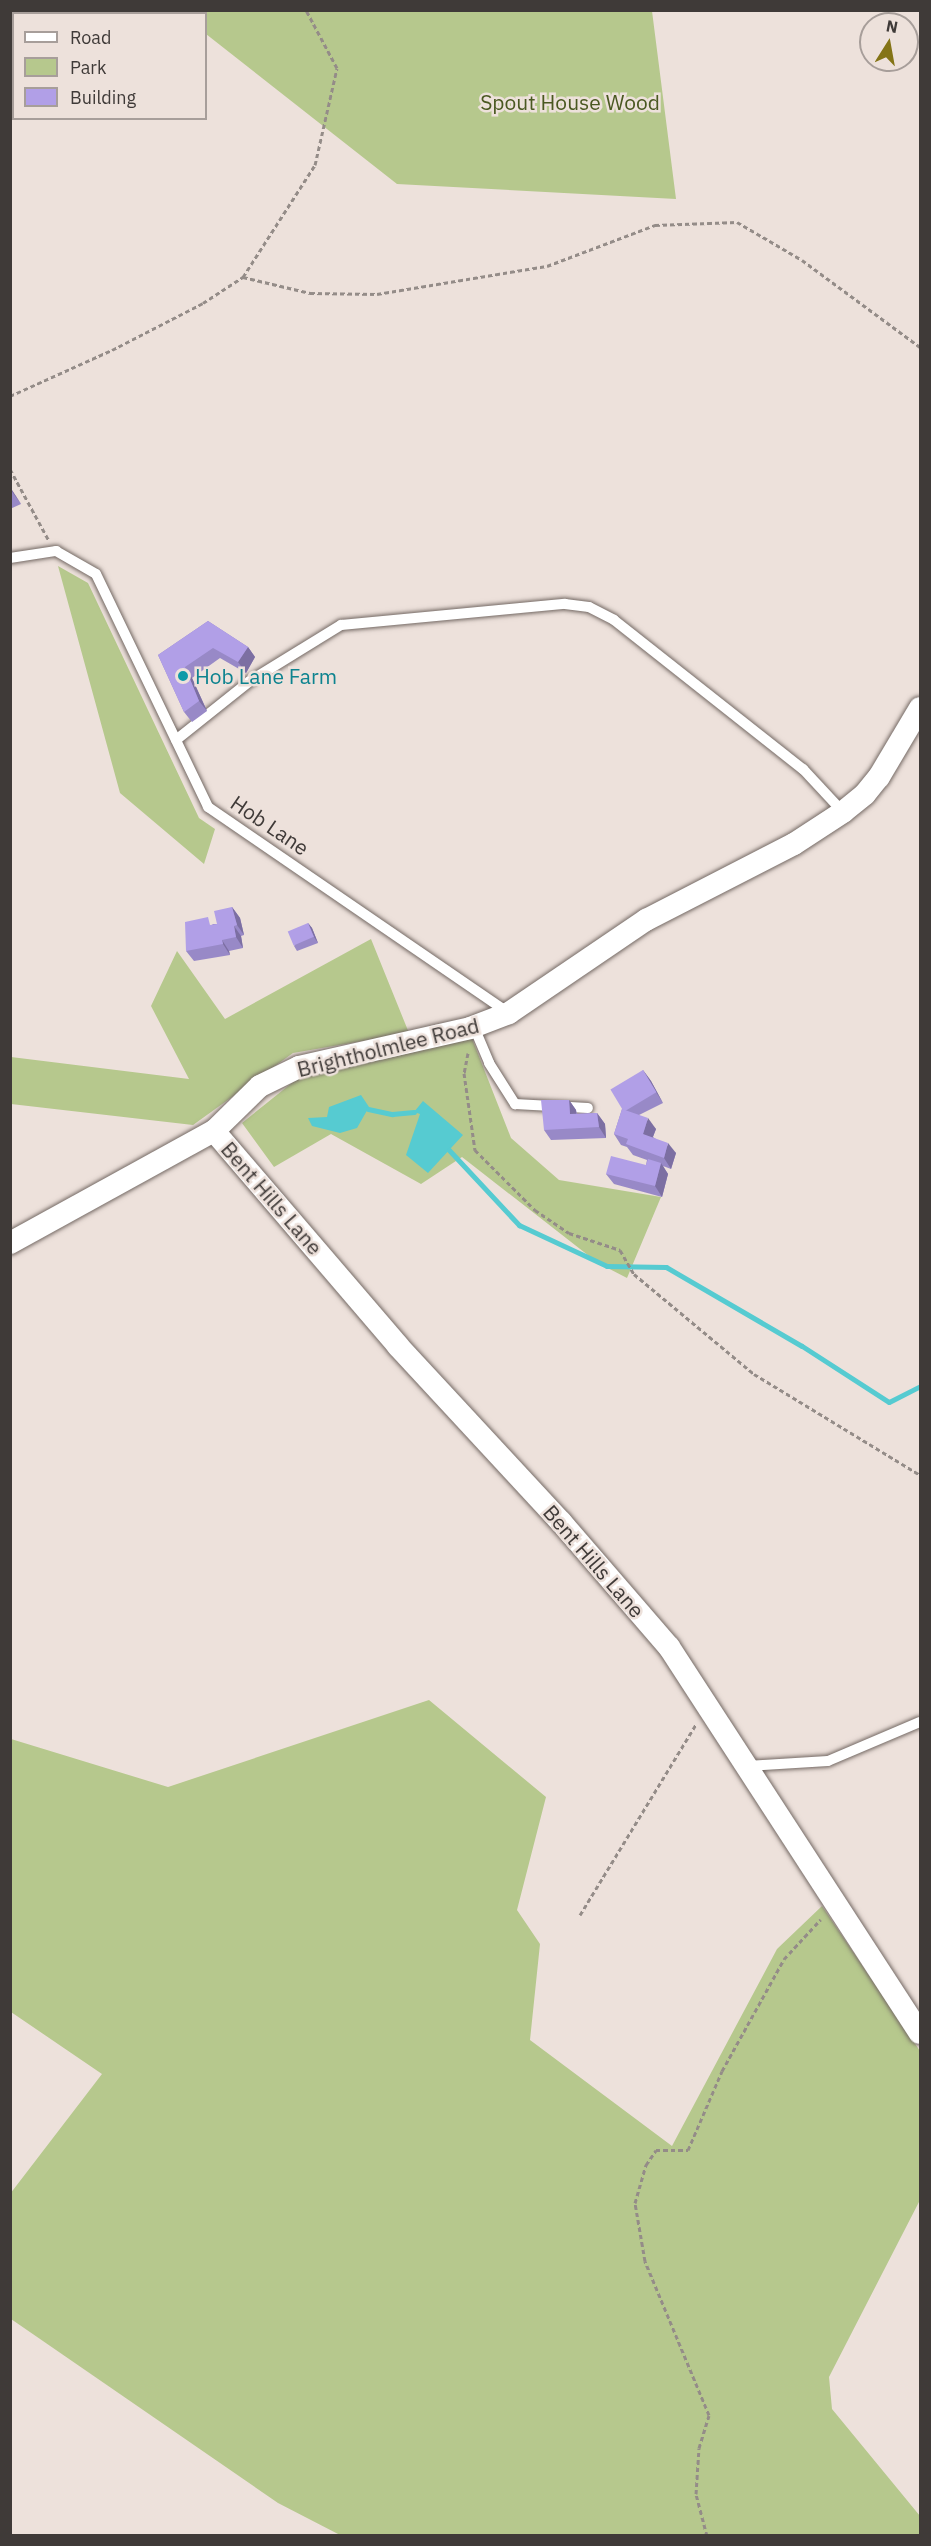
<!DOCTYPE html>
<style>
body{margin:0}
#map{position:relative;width:931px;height:2546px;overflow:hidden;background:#ede1db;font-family:"IBM Plex Sans",sans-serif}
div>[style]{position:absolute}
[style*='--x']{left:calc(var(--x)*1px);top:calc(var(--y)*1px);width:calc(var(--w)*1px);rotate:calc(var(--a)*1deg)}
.green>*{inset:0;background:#b6c88d}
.water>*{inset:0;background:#56cbd1}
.stream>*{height:5px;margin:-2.5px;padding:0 2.5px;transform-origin:2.5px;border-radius:2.5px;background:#56cbd1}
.path>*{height:3px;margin-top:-1.5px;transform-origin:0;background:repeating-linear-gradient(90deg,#948c88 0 4.5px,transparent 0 7.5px)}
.roads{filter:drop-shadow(0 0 2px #746964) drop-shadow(0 0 2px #746964)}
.lane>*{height:10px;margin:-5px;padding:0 5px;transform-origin:5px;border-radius:5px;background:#fff}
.street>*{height:22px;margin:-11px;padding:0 11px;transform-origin:11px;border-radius:11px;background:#fff}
.wall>*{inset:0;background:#9889c7}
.shaded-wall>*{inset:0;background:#7c6fa2}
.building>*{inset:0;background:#b19fe7;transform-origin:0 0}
.dots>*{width:16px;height:16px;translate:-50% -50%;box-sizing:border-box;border:3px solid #ede1db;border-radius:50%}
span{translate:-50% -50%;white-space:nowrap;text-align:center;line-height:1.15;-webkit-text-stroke:5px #ede1db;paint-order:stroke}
.park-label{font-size:21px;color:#4a5821}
.culture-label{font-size:21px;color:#0d838f}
.left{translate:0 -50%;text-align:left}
.street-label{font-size:21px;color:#3f3a38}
.frame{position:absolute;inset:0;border:12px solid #3f3a38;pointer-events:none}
.legend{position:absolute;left:12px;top:12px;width:195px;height:108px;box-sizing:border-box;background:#ede1db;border:2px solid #a79e9a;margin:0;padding:8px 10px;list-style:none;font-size:18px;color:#3f3a38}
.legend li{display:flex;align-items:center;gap:12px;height:30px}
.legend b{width:30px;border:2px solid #a79e9a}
.north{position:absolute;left:859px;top:12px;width:60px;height:60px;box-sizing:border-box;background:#ede1db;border:2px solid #a79e9a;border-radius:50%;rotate:11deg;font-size:16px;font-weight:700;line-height:24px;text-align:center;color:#3f3a38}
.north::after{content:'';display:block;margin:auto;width:21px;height:27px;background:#847416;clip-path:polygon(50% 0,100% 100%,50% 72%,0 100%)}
</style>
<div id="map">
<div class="green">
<i style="clip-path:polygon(176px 11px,652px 11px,676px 199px,397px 184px,206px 34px,206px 14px)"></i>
<i style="clip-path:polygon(58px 566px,88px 583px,199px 818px,215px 829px,204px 864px,120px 793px)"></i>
<i style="clip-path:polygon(371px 939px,409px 1033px,293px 1053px,193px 1125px,11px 1104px,11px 1057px,189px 1079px,151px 1006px,177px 951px,225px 1019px)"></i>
<i style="clip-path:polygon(471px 1036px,511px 1138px,559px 1180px,661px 1197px,627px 1278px,598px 1263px,462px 1157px,421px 1184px,331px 1134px,274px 1167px,242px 1123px,303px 1074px)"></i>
<i style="clip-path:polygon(429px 1700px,546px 1797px,517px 1910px,540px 1944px,530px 2040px,672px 2146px,777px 1949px,822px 1906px,920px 2051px,920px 2200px,829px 2377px,832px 2409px,920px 2516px,920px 2535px,340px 2535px,278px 2503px,11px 2319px,10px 2194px,102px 2074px,11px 2012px,11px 1739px,168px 1787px)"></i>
</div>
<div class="water">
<i style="clip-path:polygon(361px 1095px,369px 1107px,357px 1128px,340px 1133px,312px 1126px,308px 1118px,327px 1117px,329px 1107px)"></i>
<i style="clip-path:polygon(423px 1101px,463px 1135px,428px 1173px,406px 1155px,420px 1114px,414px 1112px)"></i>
</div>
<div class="stream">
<i style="--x:368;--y:1109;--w:25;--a:12"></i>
<i style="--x:392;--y:1114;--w:22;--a:-5"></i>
<i style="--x:449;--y:1150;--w:103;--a:47"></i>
<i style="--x:519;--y:1225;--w:97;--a:25"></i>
<i style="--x:607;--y:1266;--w:59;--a:1"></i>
<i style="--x:666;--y:1267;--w:157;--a:30.2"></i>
<i style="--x:802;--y:1346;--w:103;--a:32.8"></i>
<i style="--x:889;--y:1402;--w:35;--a:-27"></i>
</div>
<div class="path">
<i style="--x:243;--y:277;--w:69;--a:13.4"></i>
<i style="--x:310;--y:293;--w:67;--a:0.9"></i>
<i style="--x:377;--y:294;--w:172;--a:-9.4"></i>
<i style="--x:547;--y:266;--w:116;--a:-20.8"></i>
<i style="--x:655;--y:225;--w:82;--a:-2.1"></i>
<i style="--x:737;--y:222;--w:75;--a:30.3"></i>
<i style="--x:802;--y:260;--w:147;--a:36.4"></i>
<i style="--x:10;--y:396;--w:112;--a:-24.3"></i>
<i style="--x:112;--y:350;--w:102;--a:-27.3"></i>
<i style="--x:203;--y:303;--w:48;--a:-33"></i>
<i style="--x:243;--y:277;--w:133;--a:-57.3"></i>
<i style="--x:315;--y:165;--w:99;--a:-77.2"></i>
<i style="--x:337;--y:68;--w:66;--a:-118.1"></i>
<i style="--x:10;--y:469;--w:80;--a:61.5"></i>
<i style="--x:468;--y:1053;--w:20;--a:101"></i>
<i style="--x:464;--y:1073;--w:78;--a:81.9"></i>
<i style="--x:475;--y:1150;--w:85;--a:45"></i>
<i style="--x:535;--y:1210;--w:41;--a:34.1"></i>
<i style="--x:569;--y:1233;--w:54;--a:18.4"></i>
<i style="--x:620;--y:1250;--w:28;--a:60"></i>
<i style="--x:634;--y:1274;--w:156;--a:39.8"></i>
<i style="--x:754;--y:1374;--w:194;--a:31.3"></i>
<i style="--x:580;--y:1915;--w:223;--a:-58.7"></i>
<i style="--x:707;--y:2536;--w:43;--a:-104.7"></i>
<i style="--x:696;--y:2494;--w:46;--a:-86.3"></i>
<i style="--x:699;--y:2448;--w:34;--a:-73"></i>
<i style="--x:709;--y:2415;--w:167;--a:-112.6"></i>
<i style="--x:645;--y:2261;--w:59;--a:-99.8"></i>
<i style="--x:635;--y:2203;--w:40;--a:-74"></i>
<i style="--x:646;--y:2165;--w:18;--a:-56"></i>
<i style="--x:656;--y:2150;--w:32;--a:0"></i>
<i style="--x:688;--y:2150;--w:86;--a:-66.7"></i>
<i style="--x:722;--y:2071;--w:128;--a:-61"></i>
<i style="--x:784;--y:1959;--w:54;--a:-47.2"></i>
</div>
<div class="roads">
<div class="lane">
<i style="--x:10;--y:558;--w:47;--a:-8.7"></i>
<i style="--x:56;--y:551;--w:46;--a:29.9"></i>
<i style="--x:96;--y:574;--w:259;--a:64.3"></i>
<i style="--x:208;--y:807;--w:365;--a:34.4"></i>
<i style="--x:176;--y:740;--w:95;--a:-38.6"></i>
<i style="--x:250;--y:681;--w:107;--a:-31.6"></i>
<i style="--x:341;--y:625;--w:225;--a:-5.4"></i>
<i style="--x:565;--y:604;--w:24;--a:7"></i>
<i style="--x:589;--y:607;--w:28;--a:27"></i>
<i style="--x:614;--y:620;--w:241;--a:38.3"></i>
<i style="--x:803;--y:769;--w:59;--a:47.1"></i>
<i style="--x:474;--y:1027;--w:39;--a:67"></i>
<i style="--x:489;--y:1063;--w:49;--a:57.6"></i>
<i style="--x:515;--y:1104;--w:73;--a:3.1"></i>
<i style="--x:747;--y:1766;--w:81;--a:-3.5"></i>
<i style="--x:828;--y:1761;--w:100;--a:-23"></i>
</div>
<div class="street">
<i style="--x:214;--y:1131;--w:283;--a:49.4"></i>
<i style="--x:398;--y:1346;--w:240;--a:47.2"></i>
<i style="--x:561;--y:1522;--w:165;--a:49.2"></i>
<i style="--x:669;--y:1647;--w:460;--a:57"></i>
<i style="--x:10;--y:1243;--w:233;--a:-28.8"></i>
<i style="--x:214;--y:1131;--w:64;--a:-44.4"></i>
<i style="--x:260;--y:1086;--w:43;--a:-26"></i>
<i style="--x:299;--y:1067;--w:175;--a:-12.8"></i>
<i style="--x:470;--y:1028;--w:42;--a:-21"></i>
<i style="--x:509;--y:1013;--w:166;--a:-34.2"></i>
<i style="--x:646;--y:920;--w:166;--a:-27.2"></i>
<i style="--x:794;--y:844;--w:59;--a:-33.1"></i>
<i style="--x:843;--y:812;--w:28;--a:-39"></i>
<i style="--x:865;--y:794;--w:22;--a:-51"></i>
<i style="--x:879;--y:777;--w:80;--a:-59.3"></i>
</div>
</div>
<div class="wall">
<i style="clip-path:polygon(10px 487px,21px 504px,10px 509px)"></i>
<i style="clip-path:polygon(208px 621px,248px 647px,255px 657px,246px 673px,220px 658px,192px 678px,207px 711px,192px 722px,184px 712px,158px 655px)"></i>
<i style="clip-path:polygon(232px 907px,240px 918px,244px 935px,241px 936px,243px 948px,229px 951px,230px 955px,194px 961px,186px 951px,213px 924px,217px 924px)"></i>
<i style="clip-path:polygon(308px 923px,312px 928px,318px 943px,297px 951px,294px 946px)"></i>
<i style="clip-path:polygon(643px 1070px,651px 1081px,663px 1103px,639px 1115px,656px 1129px,653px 1137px,676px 1153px,671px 1169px,663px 1166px,668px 1174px,662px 1197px,614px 1184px,606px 1174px,646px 1165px,647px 1160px,633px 1155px,627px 1147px,621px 1145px,614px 1134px,622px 1109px)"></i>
<i style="clip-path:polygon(569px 1100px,576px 1110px,577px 1114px,597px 1113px,605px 1124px,606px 1138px,551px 1140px,544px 1130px)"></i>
</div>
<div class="shaded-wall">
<i style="clip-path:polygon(10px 487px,21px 504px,10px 489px)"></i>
<i style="clip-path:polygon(248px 647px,255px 657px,246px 673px,238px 662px)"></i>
<i style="clip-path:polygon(185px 667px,192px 678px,207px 711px,199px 701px)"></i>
<i style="clip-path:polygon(232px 907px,240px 918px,244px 935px,237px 925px)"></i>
<i style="clip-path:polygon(308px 923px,312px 928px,318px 943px,314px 937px)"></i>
<i style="clip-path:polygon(234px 926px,241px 936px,243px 948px,236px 937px)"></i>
<i style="clip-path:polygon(222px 940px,229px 951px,230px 955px,223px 944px)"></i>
<i style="clip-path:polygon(643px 1070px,651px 1081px,663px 1103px,656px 1092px)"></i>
<i style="clip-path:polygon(569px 1100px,576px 1110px,577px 1125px,570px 1114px)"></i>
<i style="clip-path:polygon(597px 1113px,605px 1124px,606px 1138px,599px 1127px)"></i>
<i style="clip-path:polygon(648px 1118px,656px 1129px,650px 1144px,643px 1134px)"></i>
<i style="clip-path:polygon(668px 1143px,676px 1153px,671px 1169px,664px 1158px)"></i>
<i style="clip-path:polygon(661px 1163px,668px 1174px,662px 1197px,655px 1186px)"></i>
</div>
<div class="building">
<i style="clip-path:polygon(208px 621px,248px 647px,238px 662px,213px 648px,185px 667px,199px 701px,184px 712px,158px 655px)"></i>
<i style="clip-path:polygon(232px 907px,237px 925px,234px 926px,236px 937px,222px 940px,223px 944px,186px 951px,185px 922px,208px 917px,210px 925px,217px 924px,214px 911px)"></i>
<i style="left:308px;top:923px;width:15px;height:22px;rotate:67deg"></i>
<i style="left:643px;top:1070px;width:26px;height:38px;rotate:59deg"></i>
<i style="clip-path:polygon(541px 1100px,569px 1100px,570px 1114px,597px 1113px,599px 1127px,544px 1130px)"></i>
<i style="clip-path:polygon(622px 1109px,648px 1118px,643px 1134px,668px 1143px,664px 1158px,626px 1144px,628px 1139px,614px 1134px)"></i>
<i style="clip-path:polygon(611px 1156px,646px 1165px,648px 1159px,661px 1163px,655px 1186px,606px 1174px)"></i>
</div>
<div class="dots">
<i style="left:183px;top:676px;background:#0f9aa8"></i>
</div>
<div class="park-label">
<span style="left:570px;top:102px">Spout House Wood</span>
</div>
<div class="culture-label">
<span class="left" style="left:195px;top:676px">Hob Lane Farm</span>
</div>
<div class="street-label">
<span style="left:270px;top:825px;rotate:34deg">Hob Lane</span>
<span style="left:388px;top:1047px;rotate:-14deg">Brightholmlee Road</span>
<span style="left:272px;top:1198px;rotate:49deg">Bent Hills Lane</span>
<span style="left:594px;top:1561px;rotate:49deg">Bent Hills Lane</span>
</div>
<div class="frame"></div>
<ul class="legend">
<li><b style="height:8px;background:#fff"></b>Road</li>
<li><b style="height:16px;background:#b6c88d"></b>Park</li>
<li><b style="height:16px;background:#b19fe7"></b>Building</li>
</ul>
<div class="north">N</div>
</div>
